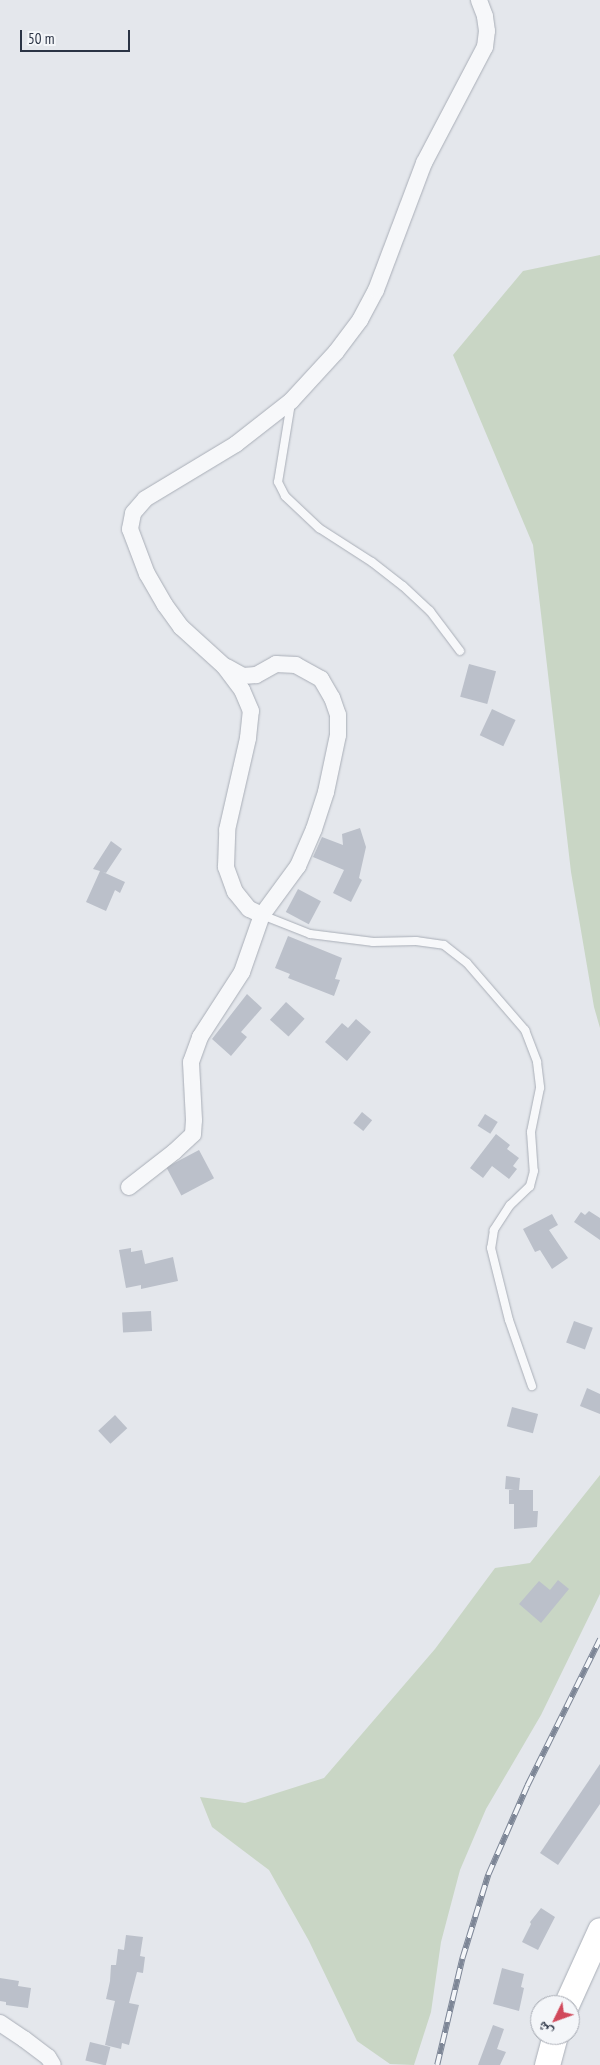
<!DOCTYPE html>
<meta charset="utf-8">
<style>
body{margin:0}
#map{position:relative;width:600px;height:2065px;overflow:hidden;background:#e4e7ec;font-family:"PT Sans Narrow","Noto Naskh Arabic",sans-serif}
div>[style]{position:absolute}
[style*='--x']{left:calc(var(--x)*1px);top:calc(var(--y)*1px);width:calc(var(--w)*1px);rotate:calc(var(--a)*1deg)}
.green>*{inset:0;background:#c9d6c5}
.building>*{inset:0;background:#bbc0ca;transform-origin:0 0}
.roads{filter:drop-shadow(0 0 1px #a9aeb7) drop-shadow(0 0 1px #a9aeb7)}
.service>*{height:8px;margin:-4px;padding:0 4px;transform-origin:4px;border-radius:4px;background:#f7f8fa}
.minor>*{height:16px;margin:-8px;padding:0 8px;transform-origin:8px;border-radius:8px;background:#f7f8fa}
.primary>*{height:25px;margin:-12.5px;padding:0 12.5px;transform-origin:12.5px;border-radius:12.5px;background:#fff}
.rail>*{height:5.5px;margin-top:-2.75px;transform-origin:0;background:repeating-linear-gradient(90deg,#f4f6f9 0 11px,#7d8696 0 22px);box-sizing:border-box;border-block:1px solid #7d8696}
span{translate:-50% -50%;white-space:nowrap;text-align:center;line-height:1.15;-webkit-text-stroke:4.5px #f4f6f9;paint-order:stroke}
.north{position:absolute;left:530px;top:1995px;width:50px;height:50px;box-sizing:border-box;background:#f4f6f9;border:1px solid #a4a8b1;border-radius:50%;rotate:228deg;font-size:14px;font-weight:700;line-height:20px;text-align:center;color:#2b3445}
.north::after{content:'';display:block;margin:auto;width:18px;height:22px;background:#d1495b;clip-path:polygon(50% 0,100% 100%,50% 72%,0 100%)}
.scale{position:absolute;left:20px;top:30px;width:110px;height:22px;box-sizing:border-box;border:2px solid #2b3445;border-top:0;padding-left:6px;font-size:15px;line-height:18px;white-space:nowrap;color:#2b3445;-webkit-text-stroke:4px #f4f6f9;paint-order:stroke}
</style>
<div id="map">
<div class="green">
<i style="clip-path:polygon(600px 255px,600px 1028px,594px 1007px,571px 872px,533px 545px,453px 355px,523px 271px)"></i>
<i style="clip-path:polygon(600px 1475px,600px 1594px,541px 1715px,486px 1809px,460px 1870px,441px 1942px,431px 2012px,414px 2065px,390px 2064px,357px 2041px,309px 1941px,269px 1870px,212px 1827px,200px 1797px,245px 1803px,324px 1778px,435px 1649px,495px 1568px,530px 1563px)"></i>
</div>
<div class="building">
<i style="left:469px;top:664px;width:28px;height:34px;rotate:15deg"></i>
<i style="left:492px;top:709px;width:26px;height:29px;rotate:25deg"></i>
<i style="clip-path:polygon(360px 828px,366px 847px,359px 878px,362px 880px,351px 902px,333px 893px,344px 870px,313px 857px,322px 837px,343px 845px,342px 834px)"></i>
<i style="clip-path:polygon(111px 841px,122px 849px,106px 873px,103px 872px,125px 882px,120px 893px,115px 890px,106px 911px,86px 902px,100px 871px,93px 869px)"></i>
<i style="left:298px;top:889px;width:26px;height:26px;rotate:28deg"></i>
<i style="clip-path:polygon(288px 936px,342px 958px,335px 979px,340px 980px,334px 996px,288px 978px,290px 974px,275px 968px)"></i>
<i style="clip-path:polygon(247px 994px,262px 1008px,241px 1032px,247px 1037px,231px 1056px,212px 1039px)"></i>
<i style="left:286px;top:1002px;width:25px;height:24px;rotate:42deg"></i>
<i style="clip-path:polygon(356px 1019px,371px 1032px,347px 1061px,325px 1042px,342px 1023px,348px 1028px)"></i>
<i style="left:362px;top:1112px;width:13px;height:14px;rotate:39deg"></i>
<i style="left:485px;top:1114px;width:15px;height:14px;rotate:32deg"></i>
<i style="clip-path:polygon(496px 1134px,510px 1145px,507px 1149px,519px 1158px,513px 1166px,517px 1169px,509px 1179px,492px 1166px,483px 1178px,470px 1168px)"></i>
<i style="left:199px;top:1150px;width:32px;height:37px;rotate:62deg"></i>
<i style="clip-path:polygon(589px 1211px,600px 1218px,600px 1240px,574px 1222px,581px 1212px,585px 1215px)"></i>
<i style="clip-path:polygon(552px 1214px,558px 1225px,549px 1230px,568px 1258px,552px 1269px,540px 1250px,535px 1252px,523px 1229px)"></i>
<i style="clip-path:polygon(131px 1248px,131px 1252px,142px 1250px,145px 1264px,173px 1257px,178px 1281px,141px 1289px,141px 1285px,126px 1288px,119px 1250px)"></i>
<i style="left:151px;top:1311px;width:20px;height:29px;rotate:87deg"></i>
<i style="left:574px;top:1321px;width:20px;height:23px;rotate:20deg"></i>
<i style="clip-path:polygon(587px 1388px,600px 1394px,600px 1414px,580px 1406px)"></i>
<i style="left:512px;top:1407px;width:27px;height:20px;rotate:15deg"></i>
<i style="left:115px;top:1415px;width:18px;height:23px;rotate:47deg"></i>
<i style="clip-path:polygon(506px 1476px,520px 1478px,519px 1490px,533px 1490px,533px 1511px,538px 1511px,537px 1527px,514px 1529px,514px 1504px,509px 1504px,509px 1490px,514px 1490px,505px 1489px)"></i>
<i style="clip-path:polygon(558px 1580px,569px 1589px,541px 1623px,519px 1604px,539px 1581px,550px 1590px)"></i>
<i style="clip-path:polygon(600px 1764px,600px 1804px,558px 1865px,540px 1853px)"></i>
<i style="clip-path:polygon(541px 1908px,555px 1917px,538px 1950px,522px 1942px,531px 1924px,530px 1922px)"></i>
<i style="clip-path:polygon(126px 1935px,143px 1937px,140px 1956px,145px 1957px,143px 1973px,137px 1972px,129px 2003px,139px 2005px,129px 2045px,122px 2043px,121px 2049px,105px 2045px,115px 2001px,106px 1999px,110px 1981px,111px 1965px,116px 1965px,118px 1949px,124px 1950px)"></i>
<i style="clip-path:polygon(502px 1968px,524px 1974px,521px 1987px,524px 1988px,519px 2011px,493px 2004px)"></i>
<i style="clip-path:polygon(0 1978px,19px 1981px,18px 1986px,31px 1988px,28px 2008px,6px 2005px,6px 2002px,0 2001px)"></i>
<i style="clip-path:polygon(493px 2025px,504px 2029px,497px 2049px,506px 2052px,500px 2065px,478px 2065px)"></i>
<i style="left:90px;top:2042px;width:21px;height:19px;rotate:14deg"></i>
</div>
<div class="roads">
<div class="service">
<i style="--x:291;--y:403;--w:80;--a:99.3"></i>
<i style="--x:278;--y:482;--w:16;--a:63"></i>
<i style="--x:285;--y:496;--w:47;--a:43.3"></i>
<i style="--x:319;--y:528;--w:63;--a:32.7"></i>
<i style="--x:372;--y:562;--w:39;--a:38"></i>
<i style="--x:403;--y:586;--w:37;--a:43"></i>
<i style="--x:430;--y:611;--w:50;--a:53.1"></i>
<i style="--x:262;--y:915;--w:52;--a:21.6"></i>
<i style="--x:310;--y:934;--w:64;--a:7.2"></i>
<i style="--x:373;--y:942;--w:43;--a:-1.3"></i>
<i style="--x:416;--y:941;--w:28;--a:8"></i>
<i style="--x:444;--y:945;--w:29;--a:38"></i>
<i style="--x:467;--y:963;--w:89;--a:49.1"></i>
<i style="--x:525;--y:1030;--w:34;--a:69"></i>
<i style="--x:537;--y:1062;--w:26;--a:83"></i>
<i style="--x:540;--y:1088;--w:45;--a:101.6"></i>
<i style="--x:531;--y:1132;--w:39;--a:86"></i>
<i style="--x:534;--y:1171;--w:16;--a:105"></i>
<i style="--x:530;--y:1186;--w:28;--a:136"></i>
<i style="--x:510;--y:1205;--w:30;--a:123"></i>
<i style="--x:494;--y:1230;--w:18;--a:99"></i>
<i style="--x:491;--y:1248;--w:74;--a:76"></i>
<i style="--x:509;--y:1320;--w:70;--a:70.8"></i>
</div>
<div class="minor">
<i style="--x:262;--y:915;--w:14;--a:-155"></i>
<i style="--x:249;--y:909;--w:22;--a:-129"></i>
<i style="--x:235;--y:892;--w:27;--a:-110"></i>
<i style="--x:226;--y:867;--w:37;--a:-88"></i>
<i style="--x:227;--y:830;--w:94;--a:-77.1"></i>
<i style="--x:248;--y:738;--w:27;--a:-84"></i>
<i style="--x:251;--y:711;--w:23;--a:-113"></i>
<i style="--x:242;--y:690;--w:30;--a:-127"></i>
<i style="--x:224;--y:666;--w:58;--a:-137.8"></i>
<i style="--x:181;--y:627;--w:27;--a:-126"></i>
<i style="--x:165;--y:605;--w:36;--a:-120"></i>
<i style="--x:147;--y:574;--w:48;--a:-110.7"></i>
<i style="--x:130;--y:529;--w:16;--a:-79"></i>
<i style="--x:133;--y:513;--w:18;--a:-49"></i>
<i style="--x:145;--y:499;--w:106;--a:-31.1"></i>
<i style="--x:236;--y:444;--w:70;--a:-38"></i>
<i style="--x:291;--y:401;--w:67;--a:-47.4"></i>
<i style="--x:336;--y:352;--w:40;--a:-53"></i>
<i style="--x:360;--y:320;--w:34;--a:-62"></i>
<i style="--x:376;--y:290;--w:136;--a:-69.3"></i>
<i style="--x:424;--y:163;--w:131;--a:-62.3"></i>
<i style="--x:485;--y:47;--w:16;--a:-83"></i>
<i style="--x:487;--y:31;--w:15;--a:-98"></i>
<i style="--x:485;--y:16;--w:17;--a:-111"></i>
<i style="--x:129;--y:1187;--w:57;--a:-37.9"></i>
<i style="--x:174;--y:1152;--w:26;--a:-43"></i>
<i style="--x:193;--y:1134;--w:14;--a:-86"></i>
<i style="--x:194;--y:1120;--w:58;--a:-93"></i>
<i style="--x:191;--y:1062;--w:27;--a:-70"></i>
<i style="--x:200;--y:1037;--w:77;--a:-57.1"></i>
<i style="--x:242;--y:972;--w:60;--a:-70.7"></i>
<i style="--x:262;--y:915;--w:61;--a:-53.7"></i>
<i style="--x:298;--y:866;--w:40;--a:-66.6"></i>
<i style="--x:314;--y:829;--w:39;--a:-72"></i>
<i style="--x:326;--y:792;--w:58;--a:-78.1"></i>
<i style="--x:338;--y:735;--w:20;--a:-90"></i>
<i style="--x:338;--y:715;--w:18;--a:-109"></i>
<i style="--x:332;--y:698;--w:22;--a:-120"></i>
<i style="--x:321;--y:679;--w:29;--a:-151"></i>
<i style="--x:296;--y:665;--w:20;--a:-177"></i>
<i style="--x:276;--y:664;--w:23;--a:151"></i>
<i style="--x:256;--y:675;--w:13;--a:176"></i>
<i style="--x:243;--y:676;--w:18;--a:-151"></i>
<i style="--x:0;--y:2023;--w:29;--a:34"></i>
<i style="--x:24;--y:2039;--w:30;--a:37"></i>
<i style="--x:48;--y:2057;--w:9;--a:58"></i>
</div>
<div class="primary">
<i style="--x:566;--y:2005;--w:82;--a:-65.6"></i>
<i style="--x:547;--y:2065;--w:31;--a:-75"></i>
</div>
</div>
<div class="rail">
<i style="--x:437;--y:2065;--w:109;--a:-76.7"></i>
<i style="--x:462;--y:1959;--w:88;--a:-72.8"></i>
<i style="--x:488;--y:1875;--w:97;--a:-66.3"></i>
<i style="--x:527;--y:1786;--w:164;--a:-63.6"></i>
</div>
<div class="north">ش</div>
<div class="scale">50 m</div>
</div>
